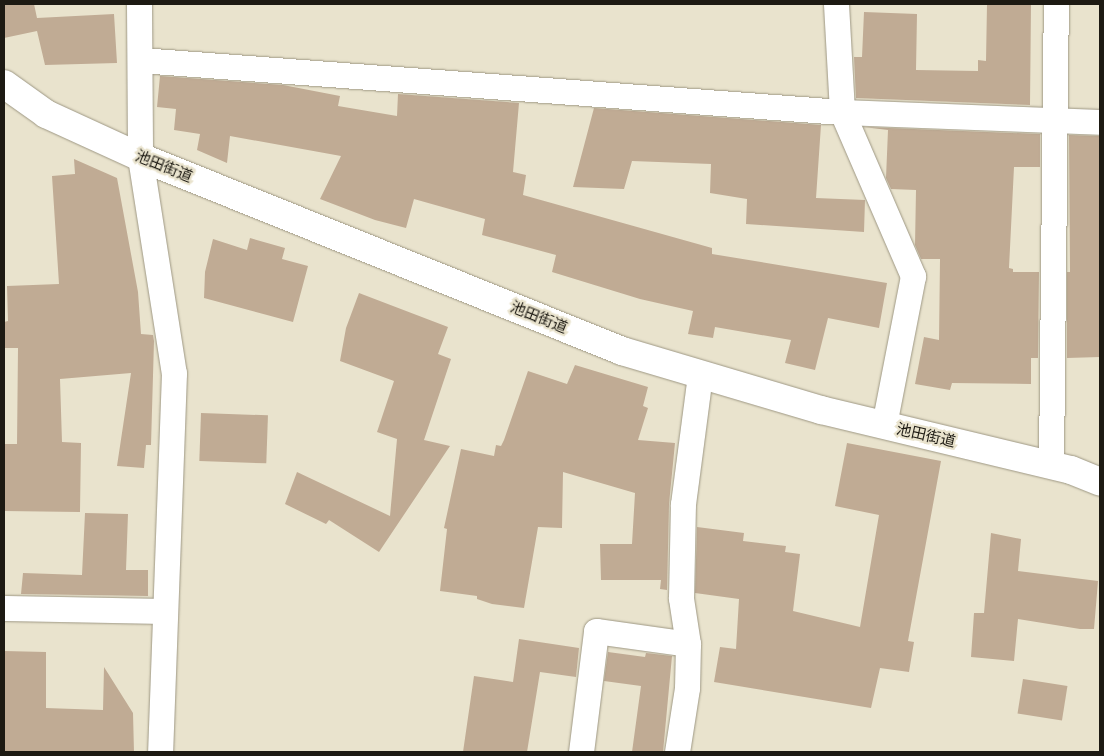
<!DOCTYPE html>
<meta charset="utf-8">
<style>
body{margin:0}
#map{position:relative;width:1104px;height:756px;overflow:hidden;background:#e9e3cd;font-family:Mulish,"Noto Sans JP",sans-serif}
div>[style]{position:absolute}
[style*='--x']{left:calc(var(--x)*1px);top:calc(var(--y)*1px);width:calc(var(--w)*1px);rotate:calc(var(--a)*1deg)}
.building>*{inset:0;background:#c0ab94;transform-origin:0 0}
.roads{filter:drop-shadow(0 0 1px #9e9884) drop-shadow(0 0 1px #9e9884)}
.minor>*{height:25px;margin:-12.5px;padding:0 12.5px;transform-origin:12.5px;border-radius:12.5px;background:#fff}
.tertiary>*{height:28px;margin:-14px;padding:0 14px;transform-origin:14px;border-radius:14px;background:#fff}
span{translate:-50% -50%;white-space:nowrap;text-align:center;line-height:1.15;-webkit-text-stroke:4.5px #e9e3cd;paint-order:stroke}
.street-label{font-size:15px;color:#1d1a13}
.frame{position:absolute;inset:0;border:5px solid #1d1a13;pointer-events:none}
</style>
<div id="map">
<div class="building">
<i style="clip-path:polygon(4px 4px,34px 4px,37px 18px,114px 14px,117px 63px,45px 65px,37px 31px,4px 38px)"></i>
<i style="clip-path:polygon(987px 4px,1031px 4px,1030px 105px,856px 98px,854px 57px,862px 57px,864px 12px,917px 14px,916px 70px,978px 71px,978px 60px,986px 61px)"></i>
<i style="clip-path:polygon(160px 76px,283px 85px,340px 96px,338px 106px,397px 116px,398px 94px,519px 103px,513px 172px,526px 175px,523px 195px,712px 248px,712px 254px,887px 283px,879px 328px,828px 318px,815px 370px,785px 363px,791px 340px,715px 327px,713px 338px,688px 334px,693px 311px,640px 299px,552px 272px,556px 255px,482px 235px,485px 219px,414px 199px,406px 228px,375px 220px,320px 199px,341px 156px,230px 136px,227px 163px,197px 150px,200px 134px,174px 130px,176px 109px,157px 107px)"></i>
<i style="clip-path:polygon(594px 108px,821px 125px,816px 198px,865px 200px,864px 232px,746px 224px,747px 199px,710px 193px,711px 164px,632px 161px,624px 189px,573px 187px)"></i>
<i style="clip-path:polygon(864px 127px,1040px 134px,1040px 167px,1014px 167px,1009px 268px,1013px 269px,1013px 272px,1039px 272px,1038px 358px,1031px 358px,1031px 384px,952px 383px,950px 390px,915px 384px,924px 337px,939px 340px,940px 259px,921px 259px,915px 245px,916px 190px,891px 189px,886px 178px,888px 130px)"></i>
<i style="clip-path:polygon(1069px 135px,1100px 136px,1100px 357px,1067px 358px,1067px 272px,1070px 272px)"></i>
<i style="clip-path:polygon(74px 159px,117px 178px,138px 292px,141px 334px,153px 335px,154px 341px,151px 445px,146px 445px,144px 468px,117px 466px,131px 373px,60px 379px,62px 442px,81px 443px,80px 512px,4px 511px,4px 444px,17px 444px,18px 348px,4px 348px,4px 322px,8px 321px,7px 286px,59px 284px,52px 176px,75px 174px)"></i>
<i style="clip-path:polygon(250px 238px,285px 248px,282px 259px,308px 266px,293px 322px,204px 298px,205px 272px,213px 239px,247px 250px)"></i>
<i style="clip-path:polygon(359px 293px,448px 327px,438px 354px,451px 359px,424px 440px,450px 446px,379px 552px,329px 520px,326px 524px,285px 504px,297px 472px,390px 516px,397px 439px,377px 432px,394px 381px,340px 361px,346px 328px)"></i>
<i style="clip-path:polygon(575px 365px,648px 387px,643px 406px,648px 408px,638px 440px,675px 443px,669px 504px,667px 590px,660px 589px,661px 580px,601px 580px,600px 544px,632px 544px,635px 493px,563px 472px,562px 528px,538px 527px,524px 608px,492px 604px,477px 599px,477px 596px,440px 591px,447px 529px,444px 528px,461px 449px,494px 456px,496px 445px,501px 446px,504px 440px,528px 371px,567px 384px)"></i>
<i style="left:201px;top:413px;width:67px;height:48px;rotate:2deg"></i>
<i style="clip-path:polygon(847px 443px,941px 461px,908px 641px,914px 642px,909px 672px,880px 668px,871px 708px,714px 682px,720px 647px,736px 649px,739px 599px,695px 593px,697px 527px,744px 533px,743px 541px,786px 546px,785px 552px,800px 554px,793px 611px,860px 627px,879px 515px,835px 506px)"></i>
<i style="clip-path:polygon(85px 513px,128px 514px,126px 570px,148px 570px,148px 596px,21px 594px,23px 573px,82px 575px)"></i>
<i style="clip-path:polygon(991px 533px,1021px 539px,1018px 571px,1098px 581px,1094px 629px,1080px 629px,1018px 619px,1014px 661px,971px 657px,974px 613px,984px 613px)"></i>
<i style="clip-path:polygon(519px 639px,579px 648px,576px 677px,540px 672px,527px 752px,463px 752px,474px 676px,513px 682px)"></i>
<i style="clip-path:polygon(4px 651px,46px 652px,46px 708px,103px 710px,104px 667px,133px 713px,134px 752px,4px 752px)"></i>
<i style="clip-path:polygon(608px 652px,645px 657px,646px 653px,672px 656px,663px 752px,632px 752px,641px 686px,604px 681px)"></i>
<i style="left:1023px;top:679px;width:45px;height:35px;rotate:9deg"></i>
</div>
<div class="roads">
<div class="minor">
<i style="--x:139;--y:4;--w:153;--a:89.6"></i>
<i style="--x:140;--y:157;--w:219;--a:81.1"></i>
<i style="--x:174;--y:373;--w:379;--a:92.1"></i>
<i style="--x:836;--y:4;--w:108;--a:86.8"></i>
<i style="--x:842;--y:112;--w:179;--a:66.6"></i>
<i style="--x:913;--y:276;--w:152;--a:101"></i>
<i style="--x:140;--y:60;--w:704;--a:4.24"></i>
<i style="--x:842;--y:112;--w:258;--a:2.2"></i>
<i style="--x:1051;--y:465;--w:461;--a:-89.4"></i>
<i style="--x:4;--y:608;--w:161;--a:1.1"></i>
<i style="--x:581;--y:752;--w:122;--a:-82.9"></i>
<i style="--x:596;--y:631;--w:93;--a:8"></i>
<i style="--x:677;--y:752;--w:65;--a:-81.1"></i>
<i style="--x:687;--y:688;--w:44;--a:-88.7"></i>
<i style="--x:688;--y:644;--w:47;--a:-98.7"></i>
<i style="--x:681;--y:598;--w:94;--a:-88.8"></i>
<i style="--x:683;--y:504;--w:131;--a:-82.5"></i>
</div>
<div class="tertiary">
<i style="--x:4;--y:84;--w:52;--a:35.5"></i>
<i style="--x:46;--y:114;--w:103;--a:24.6"></i>
<i style="--x:140;--y:157;--w:520;--a:21.92"></i>
<i style="--x:622;--y:351;--w:208;--a:16.5"></i>
<i style="--x:821;--y:410;--w:257;--a:13.5"></i>
<i style="--x:1071;--y:470;--w:31;--a:22"></i>
</div>
</div>
<div class="street-label">
<span style="left:164px;top:166px;rotate:22deg">池田街道</span>
<span style="left:539px;top:317px;rotate:22deg">池田街道</span>
<span style="left:926px;top:435px;rotate:13deg">池田街道</span>
</div>
<div class="frame"></div>
</div>
